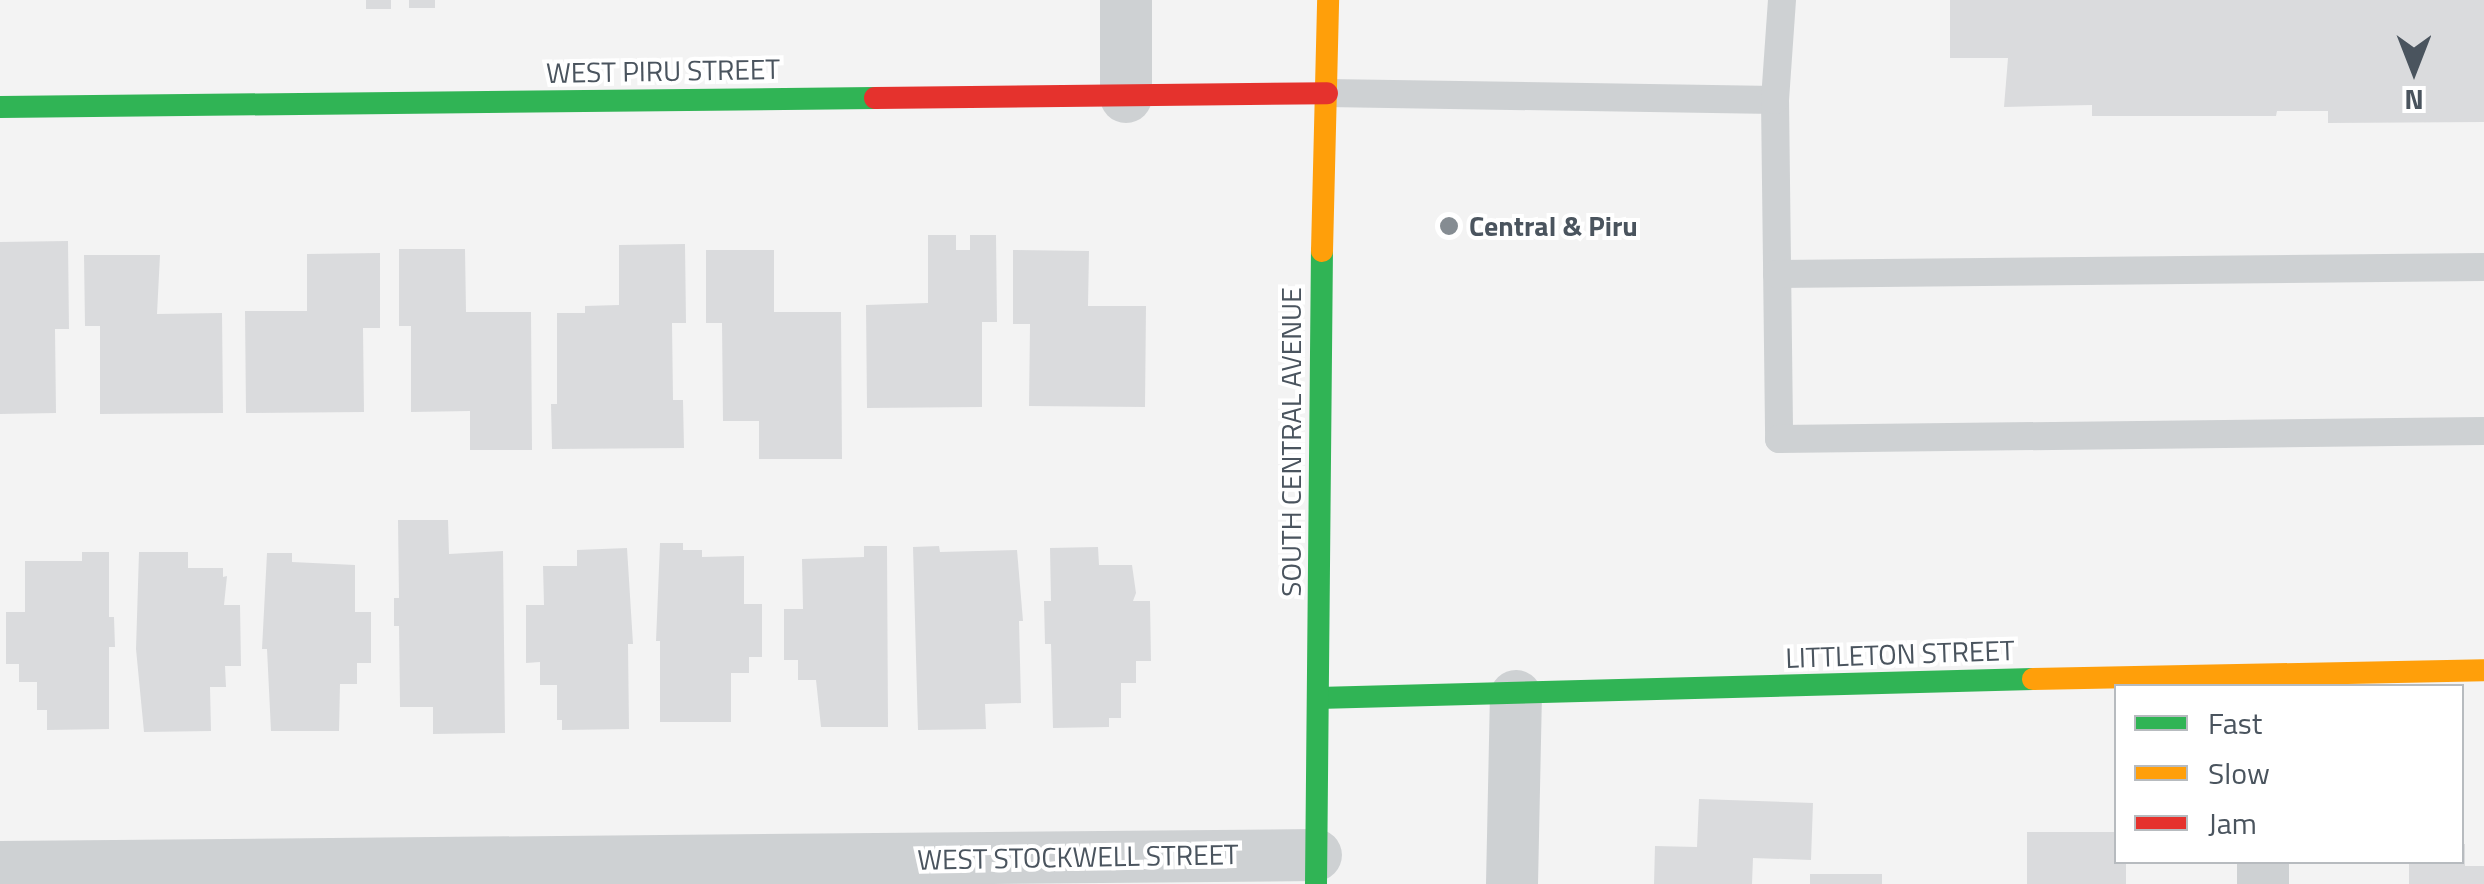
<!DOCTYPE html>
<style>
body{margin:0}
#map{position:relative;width:2484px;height:884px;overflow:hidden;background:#f3f3f3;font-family:"Titillium Web",sans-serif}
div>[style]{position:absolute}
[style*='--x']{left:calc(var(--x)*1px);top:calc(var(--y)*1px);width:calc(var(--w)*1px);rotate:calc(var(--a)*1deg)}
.building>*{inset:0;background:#dadbdd;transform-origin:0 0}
.lane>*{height:28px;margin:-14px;padding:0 14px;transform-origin:14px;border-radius:14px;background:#ced1d3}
.street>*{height:52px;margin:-26px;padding:0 26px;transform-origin:26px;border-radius:26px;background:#ced1d3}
.fast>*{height:22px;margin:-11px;padding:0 11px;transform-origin:11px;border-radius:11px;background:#30b455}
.slow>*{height:22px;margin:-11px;padding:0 11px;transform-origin:11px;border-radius:11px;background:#ff9f0a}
.jam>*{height:22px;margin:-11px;padding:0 11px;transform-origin:11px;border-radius:11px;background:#e5322d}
.dots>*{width:28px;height:28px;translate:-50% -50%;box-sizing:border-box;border:5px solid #fff;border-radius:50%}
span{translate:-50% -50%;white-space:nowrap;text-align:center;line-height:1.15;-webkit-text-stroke:8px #fff;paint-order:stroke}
.street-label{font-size:28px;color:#4a545e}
.poi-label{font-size:28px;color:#4a545e;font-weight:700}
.left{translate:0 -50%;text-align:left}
.legend{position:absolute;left:2114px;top:684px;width:350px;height:180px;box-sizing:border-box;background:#fff;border:2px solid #b7bbbf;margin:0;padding:12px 18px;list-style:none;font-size:30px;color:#4a545e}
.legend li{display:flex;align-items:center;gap:20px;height:50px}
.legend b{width:50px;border:2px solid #b7bbbf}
.north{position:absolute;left:2364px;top:20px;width:100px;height:100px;-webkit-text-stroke:8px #fff;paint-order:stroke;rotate:180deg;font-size:28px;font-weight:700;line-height:40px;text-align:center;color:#4a545e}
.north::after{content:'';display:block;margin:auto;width:35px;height:45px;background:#4a545e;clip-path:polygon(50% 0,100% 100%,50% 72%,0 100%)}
</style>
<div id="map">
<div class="building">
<i style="left:366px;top:0;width:25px;height:9px"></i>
<i style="left:409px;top:0;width:26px;height:8px"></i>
<i style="clip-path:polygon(1950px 0,2484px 0,2484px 122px,2328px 123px,2328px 111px,2277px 111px,2276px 116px,2092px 116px,2092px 105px,2004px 107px,2008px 58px,1950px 58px)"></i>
<i style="clip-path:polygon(928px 235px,956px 235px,956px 250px,970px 250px,970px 235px,996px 235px,997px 322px,982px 322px,982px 407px,867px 408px,866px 305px,928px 303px)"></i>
<i style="clip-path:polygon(68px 241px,69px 329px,55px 329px,56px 413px,0 414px,0 242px)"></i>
<i style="clip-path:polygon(685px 244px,686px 323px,672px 323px,673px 400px,683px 400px,684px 448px,552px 449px,551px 404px,557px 404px,557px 313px,585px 313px,585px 306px,619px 305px,619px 245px)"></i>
<i style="clip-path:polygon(399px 249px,465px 249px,466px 312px,531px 312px,532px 450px,470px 450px,470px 411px,411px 412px,411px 326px,399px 326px)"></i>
<i style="clip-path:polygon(706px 250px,774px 250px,774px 312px,841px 312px,842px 459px,759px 459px,759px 421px,723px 421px,722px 323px,706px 323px)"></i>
<i style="clip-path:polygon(1013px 250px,1089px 251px,1088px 306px,1146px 306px,1145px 407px,1029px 406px,1030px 324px,1013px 324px)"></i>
<i style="clip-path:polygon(380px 253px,380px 328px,363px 328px,364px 412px,246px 413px,245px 311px,307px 311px,307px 254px)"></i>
<i style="clip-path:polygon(84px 255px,160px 255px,157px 314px,222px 313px,223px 413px,100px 414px,100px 326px,85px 326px)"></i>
<i style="clip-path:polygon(398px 520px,448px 520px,449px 554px,503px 551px,505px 733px,433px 734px,433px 707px,400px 707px,399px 626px,394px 626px,394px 598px,399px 598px)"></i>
<i style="clip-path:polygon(660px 543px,683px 543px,683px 550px,702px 550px,702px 557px,744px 556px,744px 604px,762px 604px,762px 657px,749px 657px,749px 673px,731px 673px,731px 722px,660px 722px,660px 641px,656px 641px)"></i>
<i style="clip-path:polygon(864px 546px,887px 546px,888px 727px,821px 727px,816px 680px,798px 680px,798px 660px,784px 660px,784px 609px,803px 609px,802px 559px,864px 557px)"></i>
<i style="clip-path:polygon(939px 546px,940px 552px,1017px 550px,1023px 621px,1019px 621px,1021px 703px,985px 704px,986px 729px,918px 730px,913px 547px)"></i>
<i style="clip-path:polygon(1098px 547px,1099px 565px,1132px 565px,1136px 593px,1133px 601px,1150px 601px,1151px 661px,1136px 661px,1136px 683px,1121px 683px,1121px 718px,1109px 718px,1109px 727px,1053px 728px,1051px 644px,1045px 644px,1044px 601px,1051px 601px,1050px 548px)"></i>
<i style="clip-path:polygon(627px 548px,633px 644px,628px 644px,629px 729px,562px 730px,562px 720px,557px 720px,557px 685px,540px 685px,540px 662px,526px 663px,526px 605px,544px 605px,543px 566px,577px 566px,577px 550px)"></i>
<i style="clip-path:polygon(82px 552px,109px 552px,109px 617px,114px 617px,115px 647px,109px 647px,109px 729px,47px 730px,47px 710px,37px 710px,37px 682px,19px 682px,19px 664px,6px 664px,6px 612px,25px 612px,25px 561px,82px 561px)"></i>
<i style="clip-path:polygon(139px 552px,188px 552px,188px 568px,223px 568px,223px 577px,227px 576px,224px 605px,240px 605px,241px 666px,225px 666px,226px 687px,210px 687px,211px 731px,144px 732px,136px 649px)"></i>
<i style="clip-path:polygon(267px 553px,292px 553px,292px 562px,355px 565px,355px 612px,371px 612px,371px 663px,357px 663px,357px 684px,340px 684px,339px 731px,271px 731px,267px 649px,262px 649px)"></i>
<i style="clip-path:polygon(1699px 799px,1813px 803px,1811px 860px,1753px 858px,1752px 884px,1654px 884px,1655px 846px,1697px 847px)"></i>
<i style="clip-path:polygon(2027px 832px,2116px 832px,2116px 862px,2126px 862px,2126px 884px,2027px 884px)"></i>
<i style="clip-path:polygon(2462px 844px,2465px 844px,2465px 866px,2484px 866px,2484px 884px,2409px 884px,2409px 862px,2462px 862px)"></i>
<i style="left:1810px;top:874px;width:72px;height:10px"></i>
</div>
<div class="lane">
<i style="--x:1327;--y:93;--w:448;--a:0.9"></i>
<i style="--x:1775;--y:100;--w:339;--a:89.3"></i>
<i style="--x:1779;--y:439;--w:705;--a:-0.65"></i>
<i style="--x:1775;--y:100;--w:100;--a:-86"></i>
<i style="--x:1777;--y:274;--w:707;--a:-0.57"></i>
</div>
<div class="street">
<i style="--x:1126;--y:0;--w:97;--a:90"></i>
<i style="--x:2263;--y:862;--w:22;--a:90"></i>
<i style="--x:0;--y:867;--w:1316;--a:-0.52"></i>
<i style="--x:1512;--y:884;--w:188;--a:-88.8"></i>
</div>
<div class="fast">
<i style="--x:0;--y:107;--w:875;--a:-0.59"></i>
<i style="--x:1318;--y:698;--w:715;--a:-1.52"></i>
<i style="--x:1316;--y:884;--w:633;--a:-89.46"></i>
</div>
<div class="slow">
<i style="--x:1322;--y:251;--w:251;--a:-88.6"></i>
<i style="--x:2033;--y:679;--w:451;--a:-1.1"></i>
</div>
<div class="jam">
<i style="--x:875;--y:98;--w:452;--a:-0.6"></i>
</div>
<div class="dots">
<i style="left:1449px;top:226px;background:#858c92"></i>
</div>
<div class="street-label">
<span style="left:663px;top:71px;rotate:-1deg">WEST PIRU STREET</span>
<span style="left:1291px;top:442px;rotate:-90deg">SOUTH CENTRAL AVENUE</span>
<span style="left:1900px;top:654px;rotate:-2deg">LITTLETON STREET</span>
<span style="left:1078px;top:857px;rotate:-1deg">WEST STOCKWELL STREET</span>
</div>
<div class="poi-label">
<span class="left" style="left:1469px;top:226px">Central &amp; Piru</span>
</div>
<ul class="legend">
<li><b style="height:12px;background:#30b455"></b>Fast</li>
<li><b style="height:12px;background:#ff9f0a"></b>Slow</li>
<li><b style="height:12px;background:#e5322d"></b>Jam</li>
</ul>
<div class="north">N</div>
</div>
